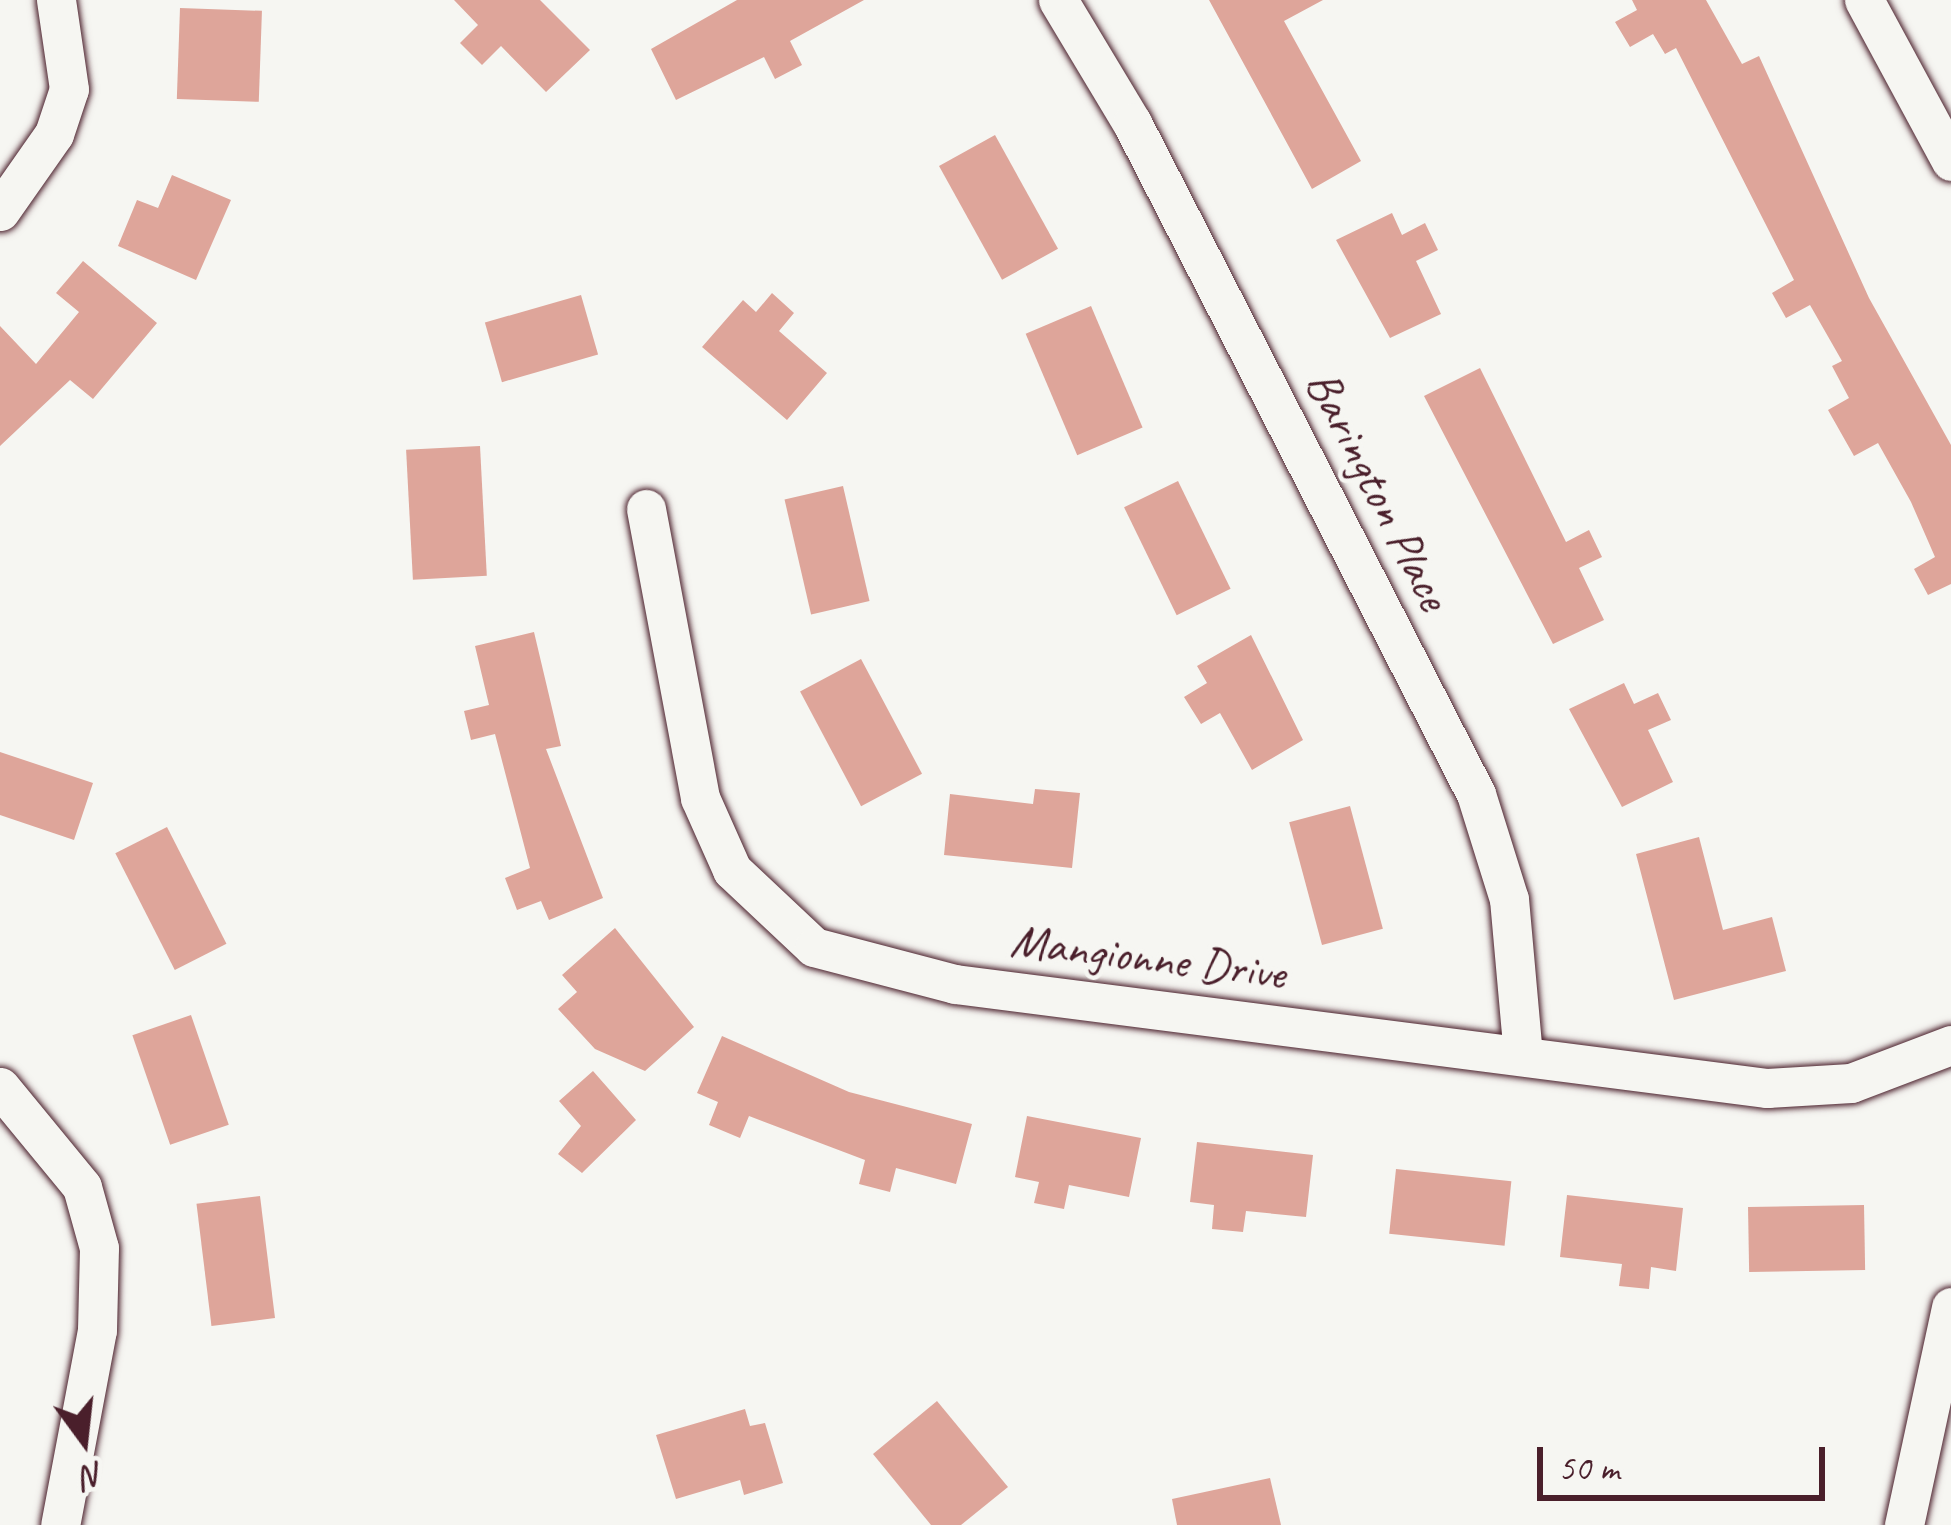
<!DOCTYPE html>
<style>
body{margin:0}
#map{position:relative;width:1951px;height:1525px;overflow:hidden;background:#f6f6f2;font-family:Caveat,sans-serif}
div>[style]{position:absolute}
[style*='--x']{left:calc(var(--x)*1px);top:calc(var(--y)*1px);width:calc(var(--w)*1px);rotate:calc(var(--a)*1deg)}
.building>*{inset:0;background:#dea59a;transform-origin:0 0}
.roads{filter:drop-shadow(0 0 3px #4a1f2b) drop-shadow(0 0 3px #4a1f2b)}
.minor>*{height:39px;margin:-19.5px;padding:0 19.5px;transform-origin:19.5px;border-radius:19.5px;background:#f6f6f2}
span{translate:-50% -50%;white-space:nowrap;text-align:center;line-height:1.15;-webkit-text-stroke:9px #f6f6f2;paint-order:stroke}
.street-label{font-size:48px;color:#4a1f2b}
.north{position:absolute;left:24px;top:1381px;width:120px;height:120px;-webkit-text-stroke:9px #f6f6f2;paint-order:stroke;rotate:165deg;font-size:33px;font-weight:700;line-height:48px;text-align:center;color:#4a1f2b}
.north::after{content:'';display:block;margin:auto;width:42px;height:54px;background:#4a1f2b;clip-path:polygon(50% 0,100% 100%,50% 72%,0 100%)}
.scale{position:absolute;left:1537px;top:1447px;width:288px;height:54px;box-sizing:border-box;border:6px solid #4a1f2b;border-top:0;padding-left:15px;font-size:36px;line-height:42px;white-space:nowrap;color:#4a1f2b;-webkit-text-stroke:9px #f6f6f2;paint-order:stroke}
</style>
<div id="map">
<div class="building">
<i style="clip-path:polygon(454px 0,540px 0,590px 50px,546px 92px,501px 46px,482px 65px,460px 43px,478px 25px)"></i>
<i style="clip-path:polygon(737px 0,864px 0,790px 41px,802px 65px,775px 79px,764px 57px,676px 100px,651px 49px)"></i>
<i style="clip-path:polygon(1209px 0,1323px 0,1284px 21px,1361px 161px,1312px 189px)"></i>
<i style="clip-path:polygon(1632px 0,1706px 0,1742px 64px,1759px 56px,1869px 298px,1951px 445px,1951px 584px,1928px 595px,1914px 569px,1935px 557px,1911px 502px,1878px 443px,1854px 456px,1828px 410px,1849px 398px,1832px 366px,1842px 361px,1810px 305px,1786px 318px,1772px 293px,1794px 280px,1676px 48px,1665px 54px,1653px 34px,1630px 47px,1615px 22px,1637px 10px)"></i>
<i style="left:180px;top:8px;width:82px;height:91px;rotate:2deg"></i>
<i style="left:995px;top:135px;width:130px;height:64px;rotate:61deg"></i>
<i style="clip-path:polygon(172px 175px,231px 200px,196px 280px,118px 246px,137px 200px,158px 208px)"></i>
<i style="clip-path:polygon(1392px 213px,1402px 235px,1425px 223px,1438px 250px,1416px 261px,1441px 314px,1390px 338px,1336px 240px)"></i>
<i style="clip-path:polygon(83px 261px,157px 323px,93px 399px,70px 380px,0 446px,0 326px,36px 364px,79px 312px,56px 293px)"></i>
<i style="clip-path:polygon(772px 293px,794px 313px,779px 331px,827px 373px,787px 420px,702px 347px,743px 300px,756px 312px)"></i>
<i style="left:581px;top:295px;width:62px;height:100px;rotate:74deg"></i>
<i style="left:1091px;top:306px;width:132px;height:71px;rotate:67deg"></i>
<i style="clip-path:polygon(1480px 368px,1566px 542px,1589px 530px,1602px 557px,1579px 568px,1604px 620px,1553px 644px,1424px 396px)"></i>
<i style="left:480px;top:446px;width:130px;height:74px;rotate:87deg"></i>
<i style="left:1178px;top:481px;width:120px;height:60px;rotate:64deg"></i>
<i style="left:843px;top:486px;width:118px;height:60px;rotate:77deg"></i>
<i style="clip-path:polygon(534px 632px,561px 746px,546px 749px,603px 898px,549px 920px,541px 901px,517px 910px,505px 878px,530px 868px,495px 734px,471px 740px,464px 711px,489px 705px,475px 646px)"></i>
<i style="clip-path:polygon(1251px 635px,1303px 740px,1252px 770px,1220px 713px,1201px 724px,1184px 697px,1207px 683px,1197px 666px)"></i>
<i style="left:861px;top:659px;width:130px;height:69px;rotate:62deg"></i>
<i style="clip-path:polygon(1624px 683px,1634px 704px,1658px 693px,1671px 720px,1648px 730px,1673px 782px,1622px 807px,1569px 709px)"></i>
<i style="clip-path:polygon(0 752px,93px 783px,74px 840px,0 815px)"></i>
<i style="clip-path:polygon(1035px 789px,1080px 793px,1072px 868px,944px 855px,950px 794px,1033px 804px)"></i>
<i style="left:1350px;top:806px;width:127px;height:63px;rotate:75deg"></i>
<i style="left:167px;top:827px;width:131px;height:58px;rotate:63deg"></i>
<i style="clip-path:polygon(1699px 837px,1723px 930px,1772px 917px,1786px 971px,1674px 1000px,1636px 854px)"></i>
<i style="clip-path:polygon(615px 928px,694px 1027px,645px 1071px,595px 1049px,558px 1009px,577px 992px,562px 975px)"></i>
<i style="left:191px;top:1015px;width:116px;height:62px;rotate:71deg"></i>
<i style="clip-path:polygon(722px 1036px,849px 1092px,972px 1124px,956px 1184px,896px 1168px,890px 1192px,859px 1184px,865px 1160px,749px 1116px,740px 1138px,709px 1125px,718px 1102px,697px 1093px)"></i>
<i style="clip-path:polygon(593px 1071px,636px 1120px,582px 1173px,558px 1154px,581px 1126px,559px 1101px)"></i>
<i style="clip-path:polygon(1027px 1116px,1141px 1138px,1129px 1197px,1069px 1185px,1064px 1209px,1034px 1203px,1039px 1182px,1015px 1177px)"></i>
<i style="clip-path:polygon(1197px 1142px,1313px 1155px,1306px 1217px,1246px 1211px,1243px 1232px,1212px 1229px,1214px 1205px,1190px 1202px)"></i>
<i style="left:1396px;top:1169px;width:116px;height:65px;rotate:6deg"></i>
<i style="clip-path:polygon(1567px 1195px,1683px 1208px,1676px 1271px,1651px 1267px,1649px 1289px,1619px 1286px,1622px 1264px,1560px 1257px)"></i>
<i style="left:260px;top:1196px;width:123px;height:64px;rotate:83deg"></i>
<i style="left:1864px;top:1205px;width:65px;height:116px;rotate:89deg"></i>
<i style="clip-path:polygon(937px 1401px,1008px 1487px,961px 1525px,931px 1525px,873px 1454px)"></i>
<i style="clip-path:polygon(745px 1409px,750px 1426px,765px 1423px,783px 1483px,744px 1495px,740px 1480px,676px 1499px,656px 1435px)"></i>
<i style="clip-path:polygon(1270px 1478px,1281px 1525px,1177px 1525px,1172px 1499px)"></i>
</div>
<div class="roads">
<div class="minor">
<i style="--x:1058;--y:0;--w:144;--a:59"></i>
<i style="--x:1132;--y:123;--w:754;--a:62.86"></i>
<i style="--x:1476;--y:794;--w:110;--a:72.6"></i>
<i style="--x:1509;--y:899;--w:157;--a:84.9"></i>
<i style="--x:1864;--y:0;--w:183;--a:61.6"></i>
<i style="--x:0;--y:211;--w:94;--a:-55"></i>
<i style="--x:54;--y:134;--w:47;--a:-71.6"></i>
<i style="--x:69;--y:89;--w:90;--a:-98.3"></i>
<i style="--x:646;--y:509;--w:294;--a:79.4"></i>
<i style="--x:700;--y:798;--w:79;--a:66"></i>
<i style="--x:732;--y:870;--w:112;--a:43.2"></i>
<i style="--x:814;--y:947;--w:146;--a:14.7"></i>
<i style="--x:955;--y:984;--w:819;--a:7.3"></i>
<i style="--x:1767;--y:1088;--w:84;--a:-3.4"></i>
<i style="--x:1851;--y:1083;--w:107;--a:-20.8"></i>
<i style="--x:0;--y:1087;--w:129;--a:50.6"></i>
<i style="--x:82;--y:1187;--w:63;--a:74.4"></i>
<i style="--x:99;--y:1248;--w:82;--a:91.4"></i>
<i style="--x:97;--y:1330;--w:198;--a:100.7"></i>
<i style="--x:1904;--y:1525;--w:223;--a:-77.8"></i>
</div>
</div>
<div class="street-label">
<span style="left:1378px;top:490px;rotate:63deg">Barington Place</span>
<span style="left:1148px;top:957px;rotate:7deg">Mangionne Drive</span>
</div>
<div class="north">N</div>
<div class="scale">50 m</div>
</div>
